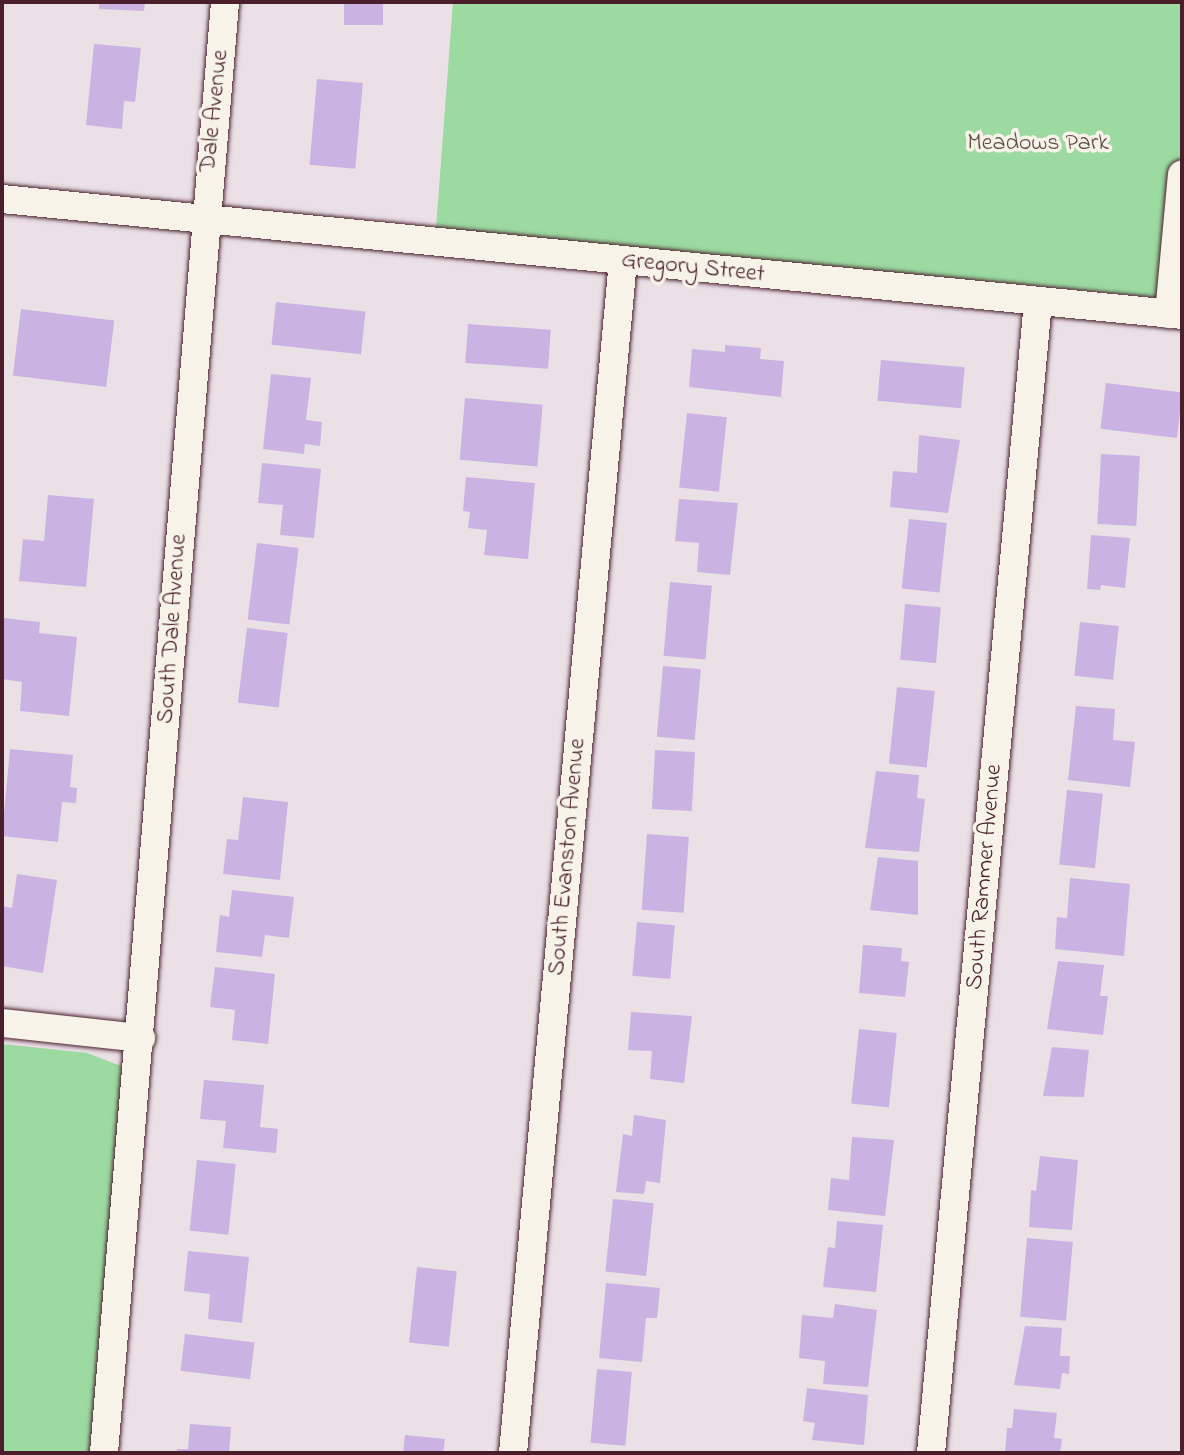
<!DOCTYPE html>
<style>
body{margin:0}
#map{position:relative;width:1184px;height:1455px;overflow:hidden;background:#eae0e6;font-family:"Indie Flower",sans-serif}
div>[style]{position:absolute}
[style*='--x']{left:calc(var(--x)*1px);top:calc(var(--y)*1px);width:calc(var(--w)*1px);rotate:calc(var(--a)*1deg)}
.green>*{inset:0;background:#9cdaa2}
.building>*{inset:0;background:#cab3e2;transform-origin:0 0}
.roads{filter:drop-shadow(0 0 2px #4a1f2b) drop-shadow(0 0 2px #4a1f2b)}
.minor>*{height:28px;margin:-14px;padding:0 14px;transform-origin:14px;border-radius:14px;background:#f7f3e8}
span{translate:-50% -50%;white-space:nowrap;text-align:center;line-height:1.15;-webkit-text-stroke:7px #f7f3e8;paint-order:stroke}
.street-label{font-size:24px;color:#4a1f2b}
.park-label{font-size:24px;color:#5e4e49}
.frame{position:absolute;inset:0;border:4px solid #4a1f2b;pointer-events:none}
</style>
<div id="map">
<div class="green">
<i style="clip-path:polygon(453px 2px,1182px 2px,1182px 300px,436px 228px)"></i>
<i style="clip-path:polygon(2px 1044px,87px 1053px,129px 1069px,95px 1453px,2px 1453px)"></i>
</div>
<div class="building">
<i style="clip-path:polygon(99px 2px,145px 2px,144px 11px,99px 9px)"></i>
<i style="left:344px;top:2px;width:39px;height:23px"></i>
<i style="clip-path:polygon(94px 44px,141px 48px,135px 102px,124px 101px,122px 129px,86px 125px)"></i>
<i style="left:317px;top:79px;width:46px;height:86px;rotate:5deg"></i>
<i style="left:276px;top:302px;width:90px;height:43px;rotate:6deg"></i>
<i style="left:21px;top:309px;width:94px;height:67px;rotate:7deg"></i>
<i style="left:468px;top:324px;width:83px;height:39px;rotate:4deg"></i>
<i style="clip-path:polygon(725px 345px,761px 348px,760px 359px,784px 361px,781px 397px,689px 387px,692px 349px,725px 352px)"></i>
<i style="left:881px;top:360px;width:84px;height:41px;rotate:5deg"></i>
<i style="clip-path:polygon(271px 374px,311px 378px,306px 420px,322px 422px,320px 446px,305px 444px,304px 454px,263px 449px)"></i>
<i style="left:1106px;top:383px;width:77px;height:46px;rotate:7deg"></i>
<i style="left:465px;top:398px;width:78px;height:62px;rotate:5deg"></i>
<i style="left:687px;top:413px;width:40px;height:75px;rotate:6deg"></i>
<i style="clip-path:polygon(919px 435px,960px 440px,948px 513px,890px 507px,893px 471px,917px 473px)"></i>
<i style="left:1101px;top:454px;width:39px;height:70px;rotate:3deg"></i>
<i style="clip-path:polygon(262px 463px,321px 469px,314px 538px,280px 535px,283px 505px,258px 503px)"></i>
<i style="clip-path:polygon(466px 477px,535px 483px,528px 559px,484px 555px,487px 530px,468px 528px,470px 512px,463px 511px)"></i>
<i style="clip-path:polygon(48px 495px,94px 499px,86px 587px,19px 581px,23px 539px,44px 541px)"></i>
<i style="clip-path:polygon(679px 499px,738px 503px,730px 575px,697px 572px,699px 543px,675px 541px)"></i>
<i style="left:909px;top:519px;width:38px;height:70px;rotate:6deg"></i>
<i style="clip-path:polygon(1091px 535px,1130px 538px,1125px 588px,1101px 585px,1100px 590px,1087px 589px)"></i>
<i style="left:257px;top:543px;width:42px;height:77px;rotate:7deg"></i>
<i style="left:670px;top:582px;width:42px;height:74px;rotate:5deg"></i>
<i style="left:905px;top:604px;width:36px;height:56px;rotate:5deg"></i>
<i style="clip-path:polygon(3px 618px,40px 622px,39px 633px,77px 637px,69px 716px,20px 711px,22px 682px,2px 679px)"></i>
<i style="left:1080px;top:622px;width:39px;height:54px;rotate:6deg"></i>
<i style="left:247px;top:628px;width:41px;height:75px;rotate:7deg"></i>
<i style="left:663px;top:666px;width:38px;height:71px;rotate:5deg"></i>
<i style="left:897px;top:687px;width:38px;height:77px;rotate:6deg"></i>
<i style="clip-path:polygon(1076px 706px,1115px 709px,1113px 740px,1135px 742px,1130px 787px,1068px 780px)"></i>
<i style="clip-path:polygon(10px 749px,73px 755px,70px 787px,77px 788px,76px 803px,62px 802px,58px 842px,2px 836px)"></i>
<i style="left:655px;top:750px;width:40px;height:59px;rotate:3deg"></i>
<i style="clip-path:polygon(876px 771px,919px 775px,917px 798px,925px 799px,919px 852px,865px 848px)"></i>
<i style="left:1067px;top:790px;width:36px;height:75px;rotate:6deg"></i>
<i style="clip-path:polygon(243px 797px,288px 802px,280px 880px,223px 874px,227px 839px,238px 840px)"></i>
<i style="left:647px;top:834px;width:42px;height:76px;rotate:4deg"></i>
<i style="clip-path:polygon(878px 857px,918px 861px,918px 915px,870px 910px)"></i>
<i style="clip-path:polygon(17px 874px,57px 880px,43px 973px,2px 966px,2px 906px,12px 908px)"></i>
<i style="clip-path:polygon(1070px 878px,1130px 884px,1124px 956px,1055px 949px,1057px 917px,1067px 918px)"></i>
<i style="clip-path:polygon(232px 890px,294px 897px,289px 938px,265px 935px,262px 957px,216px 952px,220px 915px,229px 917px)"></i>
<i style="left:637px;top:922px;width:38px;height:54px;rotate:5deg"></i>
<i style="clip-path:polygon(863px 945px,902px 948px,901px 961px,909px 962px,905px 997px,859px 993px)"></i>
<i style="clip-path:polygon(1058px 961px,1104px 965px,1100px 996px,1108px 996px,1103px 1035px,1047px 1029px)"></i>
<i style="clip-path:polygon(215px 967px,275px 974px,268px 1044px,232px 1040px,235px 1010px,210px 1007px)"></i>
<i style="clip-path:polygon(631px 1012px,692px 1016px,684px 1083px,650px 1079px,652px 1051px,628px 1050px)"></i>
<i style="left:859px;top:1029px;width:38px;height:75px;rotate:6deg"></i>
<i style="clip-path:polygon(1052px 1047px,1089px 1050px,1084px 1097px,1043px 1096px)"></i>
<i style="clip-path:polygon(204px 1080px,264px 1085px,260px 1127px,278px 1129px,276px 1153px,223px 1148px,226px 1121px,200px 1119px)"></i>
<i style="clip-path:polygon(634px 1115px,666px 1120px,660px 1183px,646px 1181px,644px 1194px,616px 1192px,623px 1134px,632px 1136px)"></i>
<i style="clip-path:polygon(852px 1137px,894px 1140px,885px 1216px,828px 1210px,831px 1178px,849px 1180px)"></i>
<i style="clip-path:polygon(1040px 1156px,1078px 1160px,1072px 1230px,1029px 1227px,1031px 1190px,1036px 1191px)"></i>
<i style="left:197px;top:1160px;width:39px;height:71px;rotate:6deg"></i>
<i style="left:613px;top:1199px;width:41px;height:73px;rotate:6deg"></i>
<i style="clip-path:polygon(837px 1221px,883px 1225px,876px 1292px,823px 1287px,828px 1247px,835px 1248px)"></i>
<i style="left:1027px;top:1238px;width:46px;height:79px;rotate:5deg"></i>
<i style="clip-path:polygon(188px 1251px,249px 1257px,242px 1323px,208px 1319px,210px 1294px,184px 1291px)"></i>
<i style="left:417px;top:1267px;width:40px;height:76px;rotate:6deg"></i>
<i style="clip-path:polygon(606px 1283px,660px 1288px,657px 1318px,646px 1318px,642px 1362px,599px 1358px)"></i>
<i style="clip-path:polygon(835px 1304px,877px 1310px,868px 1387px,823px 1384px,825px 1361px,799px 1358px,802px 1315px,833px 1318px)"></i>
<i style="clip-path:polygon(1025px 1326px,1062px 1328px,1060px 1356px,1070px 1356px,1069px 1374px,1062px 1373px,1060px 1389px,1014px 1385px)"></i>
<i style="left:185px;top:1334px;width:70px;height:37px;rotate:7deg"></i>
<i style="left:597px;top:1369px;width:35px;height:74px;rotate:5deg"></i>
<i style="clip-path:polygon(807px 1388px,868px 1395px,864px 1445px,812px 1440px,815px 1423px,803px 1421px)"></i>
<i style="clip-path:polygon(1014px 1409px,1057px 1413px,1054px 1438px,1062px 1439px,1060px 1453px,1005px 1453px,1007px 1428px,1012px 1428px)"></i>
<i style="clip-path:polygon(190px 1424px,231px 1427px,229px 1453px,176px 1453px,177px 1449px,188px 1449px)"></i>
<i style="clip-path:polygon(405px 1435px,445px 1439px,443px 1453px,403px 1453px)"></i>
</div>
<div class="roads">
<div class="minor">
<i style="--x:2;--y:199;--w:1186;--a:5.61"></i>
<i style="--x:1169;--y:314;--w:140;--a:-84.7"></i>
<i style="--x:2;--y:1023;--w:140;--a:6.2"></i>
<i style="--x:104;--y:1453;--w:1456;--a:-85.23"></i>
<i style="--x:513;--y:1453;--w:1197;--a:-84.73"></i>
<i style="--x:931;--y:1453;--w:1157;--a:-84.69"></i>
</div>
</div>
<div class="street-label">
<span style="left:215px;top:111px;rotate:-84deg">Dale Avenue</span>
<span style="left:693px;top:268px;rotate:6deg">Gregory Street</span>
<span style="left:173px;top:629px;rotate:-86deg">South Dale Avenue</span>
<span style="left:568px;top:857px;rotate:-85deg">South Evanston Avenue</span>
<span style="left:985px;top:877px;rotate:-85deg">South Rammer Avenue</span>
</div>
<div class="park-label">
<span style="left:1038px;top:144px">Meadows Park</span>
</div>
<div class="frame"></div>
</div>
